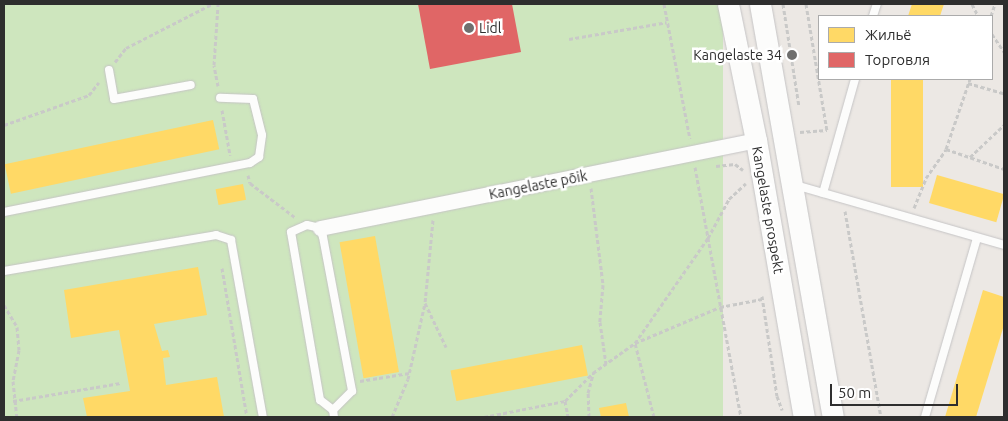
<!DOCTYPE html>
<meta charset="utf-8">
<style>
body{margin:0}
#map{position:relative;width:1008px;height:421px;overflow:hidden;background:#ece8e4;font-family:Ubuntu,sans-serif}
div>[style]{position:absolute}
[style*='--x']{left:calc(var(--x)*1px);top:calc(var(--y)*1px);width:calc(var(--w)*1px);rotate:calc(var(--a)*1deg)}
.green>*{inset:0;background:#cee6be;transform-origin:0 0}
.homes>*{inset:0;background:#ffd966;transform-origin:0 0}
.shops>*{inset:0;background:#e06666}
.path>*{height:3px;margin-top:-1.5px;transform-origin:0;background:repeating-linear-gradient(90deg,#c9c9c8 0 4px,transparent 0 6.5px)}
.roads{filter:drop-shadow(0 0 1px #c5c4c5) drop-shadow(0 0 1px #c5c4c5)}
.lane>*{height:8px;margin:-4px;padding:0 4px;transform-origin:4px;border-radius:4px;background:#fcfcfb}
.street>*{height:15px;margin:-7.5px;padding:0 7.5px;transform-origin:7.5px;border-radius:7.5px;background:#fcfcfb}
.secondary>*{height:21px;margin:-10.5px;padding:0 10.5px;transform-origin:10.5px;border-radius:10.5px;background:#fcfcfb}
.dots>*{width:14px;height:14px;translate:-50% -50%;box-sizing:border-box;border:2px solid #fff;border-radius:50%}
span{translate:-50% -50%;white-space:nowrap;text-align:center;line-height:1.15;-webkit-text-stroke:5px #fff;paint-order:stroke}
.poi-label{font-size:14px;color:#2e2e2e}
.left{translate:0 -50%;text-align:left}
.right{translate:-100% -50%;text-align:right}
.street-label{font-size:14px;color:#2e2e2e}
.frame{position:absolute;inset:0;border:5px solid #2e2e2e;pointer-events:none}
.legend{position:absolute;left:818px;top:15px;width:175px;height:65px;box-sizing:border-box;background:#fff;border:1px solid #ababab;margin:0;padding:6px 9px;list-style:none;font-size:15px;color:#2e2e2e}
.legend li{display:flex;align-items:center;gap:10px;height:25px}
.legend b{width:25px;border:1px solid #ababab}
.scale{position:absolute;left:830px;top:384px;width:128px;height:22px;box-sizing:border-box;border:2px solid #2e2e2e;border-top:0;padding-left:6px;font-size:15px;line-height:18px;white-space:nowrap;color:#2e2e2e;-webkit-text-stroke:4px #fff;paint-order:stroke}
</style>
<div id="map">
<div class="green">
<i style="left:4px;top:4px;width:719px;height:413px"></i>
</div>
<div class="homes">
<i style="clip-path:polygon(912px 4px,944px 4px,940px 16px,908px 16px)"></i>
<i style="left:891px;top:79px;width:32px;height:108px"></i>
<i style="left:213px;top:120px;width:30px;height:213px;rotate:78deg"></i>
<i style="left:937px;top:175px;width:70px;height:29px;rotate:16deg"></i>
<i style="left:243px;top:184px;width:16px;height:28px;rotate:79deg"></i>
<i style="left:375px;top:236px;width:138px;height:36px;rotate:80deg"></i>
<i style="clip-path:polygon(198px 267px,207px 315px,154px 324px,162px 351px,168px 350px,170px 357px,163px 358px,166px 385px,217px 377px,224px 417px,87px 417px,83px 398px,130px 391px,119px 330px,71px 338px,64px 290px)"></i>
<i style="clip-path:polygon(983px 290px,1004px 297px,1004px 325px,976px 417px,945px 417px)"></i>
<i style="left:582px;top:345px;width:31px;height:134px;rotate:79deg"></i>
<i style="clip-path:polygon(626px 403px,629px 417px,601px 417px,599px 408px)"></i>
</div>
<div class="shops">
<i style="clip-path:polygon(418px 4px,512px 4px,521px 52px,430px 69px)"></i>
</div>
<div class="path">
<i style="--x:664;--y:4;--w:137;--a:79.1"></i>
<i style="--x:783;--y:4;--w:103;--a:81.1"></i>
<i style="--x:806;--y:4;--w:129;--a:80.6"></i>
<i style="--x:972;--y:4;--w:13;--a:63"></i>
<i style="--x:991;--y:16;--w:13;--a:-72"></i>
<i style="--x:992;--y:34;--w:22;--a:56"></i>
<i style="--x:569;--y:39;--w:99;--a:-9.8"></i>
<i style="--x:115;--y:62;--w:18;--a:-52"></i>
<i style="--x:126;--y:48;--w:97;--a:-27.1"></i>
<i style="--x:968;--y:83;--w:37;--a:16"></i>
<i style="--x:218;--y:86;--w:21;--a:-101"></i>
<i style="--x:214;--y:65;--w:61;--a:-86.2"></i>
<i style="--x:222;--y:110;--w:46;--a:79.9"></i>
<i style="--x:4;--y:125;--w:90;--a:-19.4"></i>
<i style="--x:89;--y:95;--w:16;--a:-52"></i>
<i style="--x:800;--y:132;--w:27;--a:-4"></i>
<i style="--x:946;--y:149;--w:61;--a:19"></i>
<i style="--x:970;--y:157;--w:47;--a:-43.3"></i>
<i style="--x:716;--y:166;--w:19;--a:-6"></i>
<i style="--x:735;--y:164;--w:10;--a:37"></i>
<i style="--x:695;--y:167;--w:254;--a:79.6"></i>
<i style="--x:248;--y:175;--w:8;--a:76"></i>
<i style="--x:250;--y:183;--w:58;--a:37.3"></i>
<i style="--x:591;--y:188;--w:98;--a:82.9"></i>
<i style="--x:603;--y:285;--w:37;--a:95"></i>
<i style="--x:600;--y:322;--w:42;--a:81.9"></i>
<i style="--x:914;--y:208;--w:32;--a:-68"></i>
<i style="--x:926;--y:178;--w:35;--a:-55"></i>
<i style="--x:946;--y:149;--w:74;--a:-71.1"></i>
<i style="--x:845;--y:211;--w:209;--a:80.1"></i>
<i style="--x:433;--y:220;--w:83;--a:95.5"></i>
<i style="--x:425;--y:303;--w:49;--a:64.5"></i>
<i style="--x:222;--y:268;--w:151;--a:80.5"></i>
<i style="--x:762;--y:296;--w:101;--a:81.5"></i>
<i style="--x:777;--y:396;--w:15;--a:70"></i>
<i style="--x:4;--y:305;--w:26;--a:59"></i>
<i style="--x:17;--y:327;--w:23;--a:85"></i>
<i style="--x:19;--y:350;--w:32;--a:101"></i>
<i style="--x:13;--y:381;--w:36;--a:84"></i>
<i style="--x:360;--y:381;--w:50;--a:-9.3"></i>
<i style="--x:13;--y:401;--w:109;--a:-9.5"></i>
<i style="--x:565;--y:401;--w:16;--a:79"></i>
<i style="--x:392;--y:417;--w:41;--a:-67.2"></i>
<i style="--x:408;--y:379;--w:78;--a:-77.4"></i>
<i style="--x:484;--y:417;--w:83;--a:-11.2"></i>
<i style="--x:565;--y:401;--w:40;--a:-45"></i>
<i style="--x:593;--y:373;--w:52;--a:-35.5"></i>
<i style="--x:635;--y:343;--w:92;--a:-23"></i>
<i style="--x:720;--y:307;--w:43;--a:-10.8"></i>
<i style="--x:589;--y:417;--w:24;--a:-92"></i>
<i style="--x:588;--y:393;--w:20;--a:-75"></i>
<i style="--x:654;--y:417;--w:76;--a:-104.4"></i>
<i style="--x:635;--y:343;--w:128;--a:-55.2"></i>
<i style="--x:708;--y:238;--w:44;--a:-61.7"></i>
<i style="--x:729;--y:199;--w:23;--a:-43"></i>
</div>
<div class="roads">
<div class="lane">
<i style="--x:873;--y:16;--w:13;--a:-72"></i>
<i style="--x:109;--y:70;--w:29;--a:80"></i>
<i style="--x:114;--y:99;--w:78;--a:-10.3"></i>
<i style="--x:795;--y:185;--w:217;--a:16"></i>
<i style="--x:823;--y:193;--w:118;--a:-74.3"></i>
<i style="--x:4;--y:212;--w:251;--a:-11.3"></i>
<i style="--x:250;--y:163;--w:11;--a:-34"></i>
<i style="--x:259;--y:157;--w:22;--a:-82"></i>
<i style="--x:262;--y:135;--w:37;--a:-104"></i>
<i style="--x:253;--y:99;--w:33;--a:-178"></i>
<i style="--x:4;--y:271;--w:215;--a:-9.6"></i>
<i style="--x:216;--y:235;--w:16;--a:18"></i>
<i style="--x:231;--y:240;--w:180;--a:79.8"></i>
<i style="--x:333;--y:410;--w:16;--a:-142"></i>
<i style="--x:320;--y:400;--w:170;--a:-99.8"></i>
<i style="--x:291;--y:232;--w:17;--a:-24"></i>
<i style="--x:307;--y:225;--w:13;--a:13"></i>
<i style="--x:320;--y:228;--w:9;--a:72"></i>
<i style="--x:323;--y:237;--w:157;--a:79.3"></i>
<i style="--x:352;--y:391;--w:27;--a:135"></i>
<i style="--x:333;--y:410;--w:7;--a:82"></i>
<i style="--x:925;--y:417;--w:186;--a:-73.8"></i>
</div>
<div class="street">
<i style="--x:320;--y:228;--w:445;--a:-11.4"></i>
</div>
<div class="secondary">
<i style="--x:728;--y:4;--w:139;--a:78.4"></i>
<i style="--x:756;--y:140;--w:281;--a:80.2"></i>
<i style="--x:760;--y:4;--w:419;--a:80"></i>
</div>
</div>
<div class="dots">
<i style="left:469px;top:28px;background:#706f6e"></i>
<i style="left:792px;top:55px;background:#706f6e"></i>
</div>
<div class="poi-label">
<span class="left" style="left:479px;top:28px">Lidl</span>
<span class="right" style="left:782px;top:55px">Kangelaste 34</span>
</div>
<div class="street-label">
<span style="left:538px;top:185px;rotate:-11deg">Kangelaste põik</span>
<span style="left:768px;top:210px;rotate:80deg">Kangelaste prospekt</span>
</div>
<div class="frame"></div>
<ul class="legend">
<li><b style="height:14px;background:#ffd966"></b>Жильё</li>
<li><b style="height:14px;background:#e06666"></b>Торговля</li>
</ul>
<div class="scale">50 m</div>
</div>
